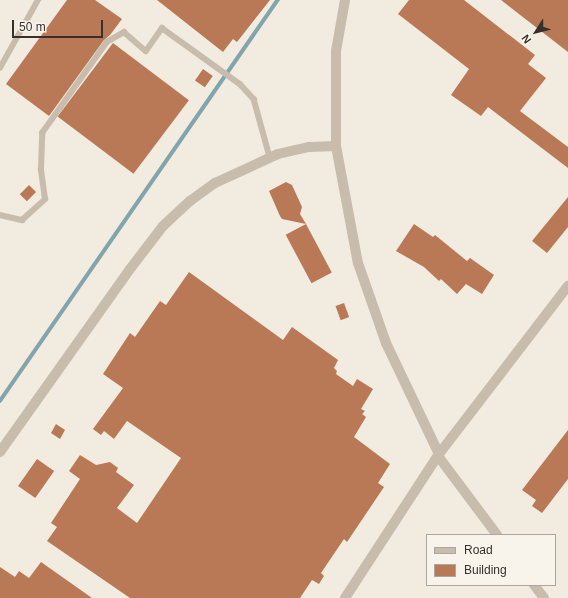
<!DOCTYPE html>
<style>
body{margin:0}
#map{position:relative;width:568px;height:598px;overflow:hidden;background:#f1ebe0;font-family:Helvetica,sans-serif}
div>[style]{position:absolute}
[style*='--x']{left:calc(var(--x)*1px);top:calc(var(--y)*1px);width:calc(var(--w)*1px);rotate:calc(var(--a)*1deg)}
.stream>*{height:3.5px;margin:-1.75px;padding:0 1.75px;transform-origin:1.75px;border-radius:1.75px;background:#82a4ab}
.building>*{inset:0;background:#b97956;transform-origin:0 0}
.service>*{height:5.5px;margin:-2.75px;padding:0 2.75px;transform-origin:2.75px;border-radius:2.75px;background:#c8bcad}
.minor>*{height:10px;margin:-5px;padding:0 5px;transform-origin:5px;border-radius:5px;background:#c8bcad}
span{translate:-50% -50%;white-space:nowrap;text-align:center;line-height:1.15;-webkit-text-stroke:3px #f8f4ec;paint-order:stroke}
.legend{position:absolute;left:426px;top:534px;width:130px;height:52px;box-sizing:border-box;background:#f8f4ec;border:1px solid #aba69f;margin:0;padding:5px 7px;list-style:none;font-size:12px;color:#37302b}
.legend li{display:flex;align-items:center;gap:8px;height:20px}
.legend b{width:20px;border:1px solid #aba69f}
.north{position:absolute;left:516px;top:12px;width:40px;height:40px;-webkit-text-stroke:3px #f8f4ec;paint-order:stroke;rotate:234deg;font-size:11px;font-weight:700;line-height:16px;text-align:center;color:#37302b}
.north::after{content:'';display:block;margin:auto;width:14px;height:18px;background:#37302b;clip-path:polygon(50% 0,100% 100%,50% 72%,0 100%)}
.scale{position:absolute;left:12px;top:20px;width:91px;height:18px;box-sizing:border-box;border:2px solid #37302b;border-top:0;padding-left:5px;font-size:12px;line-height:14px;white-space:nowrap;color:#37302b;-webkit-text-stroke:3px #f8f4ec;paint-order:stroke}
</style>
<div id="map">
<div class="stream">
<i style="--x:0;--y:401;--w:488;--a:-55.3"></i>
</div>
<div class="building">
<i style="clip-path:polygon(67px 0,95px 0,122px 19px,110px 35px,104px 40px,49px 116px,6px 84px)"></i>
<i style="clip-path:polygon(157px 0,270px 0,237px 42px,233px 39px,223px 52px)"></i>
<i style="clip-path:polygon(409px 0,464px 0,535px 55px,528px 64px,546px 78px,520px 111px,568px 147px,568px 168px,488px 107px,481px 116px,451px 95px,469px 69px,398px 14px)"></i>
<i style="clip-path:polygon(501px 0,568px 0,568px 52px)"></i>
<i style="left:113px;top:43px;width:95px;height:92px;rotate:37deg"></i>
<i style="left:203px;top:69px;width:12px;height:14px;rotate:35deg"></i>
<i style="clip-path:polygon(286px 182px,292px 185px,302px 207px,300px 214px,306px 224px,282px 219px,280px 216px,269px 191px)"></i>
<i style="left:29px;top:185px;width:10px;height:13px;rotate:45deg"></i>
<i style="clip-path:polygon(568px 197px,568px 227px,547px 253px,532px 241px)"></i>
<i style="left:306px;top:224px;width:55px;height:23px;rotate:62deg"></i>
<i style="clip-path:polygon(414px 224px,433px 237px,435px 235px,467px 261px,470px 258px,494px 275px,482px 294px,466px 284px,457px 294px,441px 279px,439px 281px,424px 267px,396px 251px)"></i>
<i style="clip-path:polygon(189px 272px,283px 340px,292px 327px,338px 360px,334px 368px,337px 371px,336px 374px,353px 386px,357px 379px,373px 389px,361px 409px,365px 411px,362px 414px,366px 417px,354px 437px,390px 464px,378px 483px,384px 487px,347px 542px,344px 539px,321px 573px,324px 576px,319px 584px,312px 580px,300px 598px,130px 598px,47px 541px,57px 527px,51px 523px,80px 479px,69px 471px,80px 455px,96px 465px,110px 462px,118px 468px,116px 472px,134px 485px,117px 508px,137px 523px,181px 458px,127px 421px,114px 439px,104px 431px,101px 435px,93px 429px,123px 388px,103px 374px,130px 333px,135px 337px,160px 301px,166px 305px)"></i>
<i style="left:344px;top:303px;width:15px;height:9px;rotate:70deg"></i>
<i style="clip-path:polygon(56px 424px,65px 430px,60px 439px,51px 433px)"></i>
<i style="clip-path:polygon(568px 430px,568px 479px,542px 513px,532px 506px,536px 500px,522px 490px)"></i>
<i style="left:37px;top:459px;width:21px;height:33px;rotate:35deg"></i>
<i style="clip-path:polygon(41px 562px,92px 598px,0 598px,0 567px,15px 577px,19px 571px,29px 578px)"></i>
</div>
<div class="service">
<i style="--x:0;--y:68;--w:78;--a:-60.8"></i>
<i style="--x:0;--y:215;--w:23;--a:13"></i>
<i style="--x:22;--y:220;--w:31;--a:-42"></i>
<i style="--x:45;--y:199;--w:30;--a:-98"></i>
<i style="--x:41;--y:169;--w:36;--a:-88"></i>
<i style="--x:42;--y:133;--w:112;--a:-54.5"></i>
<i style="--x:107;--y:42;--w:20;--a:-30"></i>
<i style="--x:124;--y:32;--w:29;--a:41"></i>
<i style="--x:146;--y:51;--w:28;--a:-55"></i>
<i style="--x:162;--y:28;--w:96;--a:35.7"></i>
<i style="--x:240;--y:84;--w:21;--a:47"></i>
<i style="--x:254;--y:99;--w:60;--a:74.6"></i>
</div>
<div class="minor">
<i style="--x:336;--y:146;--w:95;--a:-90"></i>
<i style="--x:336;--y:51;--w:52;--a:-80"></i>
<i style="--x:0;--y:452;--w:224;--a:-54.6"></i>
<i style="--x:130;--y:269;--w:54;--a:-52.5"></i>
<i style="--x:163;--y:226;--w:37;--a:-43"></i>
<i style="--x:190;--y:201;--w:31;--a:-36"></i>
<i style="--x:215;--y:183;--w:69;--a:-24.7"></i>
<i style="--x:278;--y:154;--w:32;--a:-13"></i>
<i style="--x:309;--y:147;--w:27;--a:-2"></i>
<i style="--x:336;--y:146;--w:119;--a:79.4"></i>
<i style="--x:358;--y:263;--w:85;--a:70.7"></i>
<i style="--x:386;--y:343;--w:123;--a:64.5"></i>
<i style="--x:438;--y:456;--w:99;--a:53.2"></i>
<i style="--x:534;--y:585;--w:16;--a:52"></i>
<i style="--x:345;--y:598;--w:172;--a:-56.9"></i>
<i style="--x:439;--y:454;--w:212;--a:-52.5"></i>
</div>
<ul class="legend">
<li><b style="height:5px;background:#c8bcad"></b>Road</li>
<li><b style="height:11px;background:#b97956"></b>Building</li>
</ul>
<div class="north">N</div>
<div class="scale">50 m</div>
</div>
